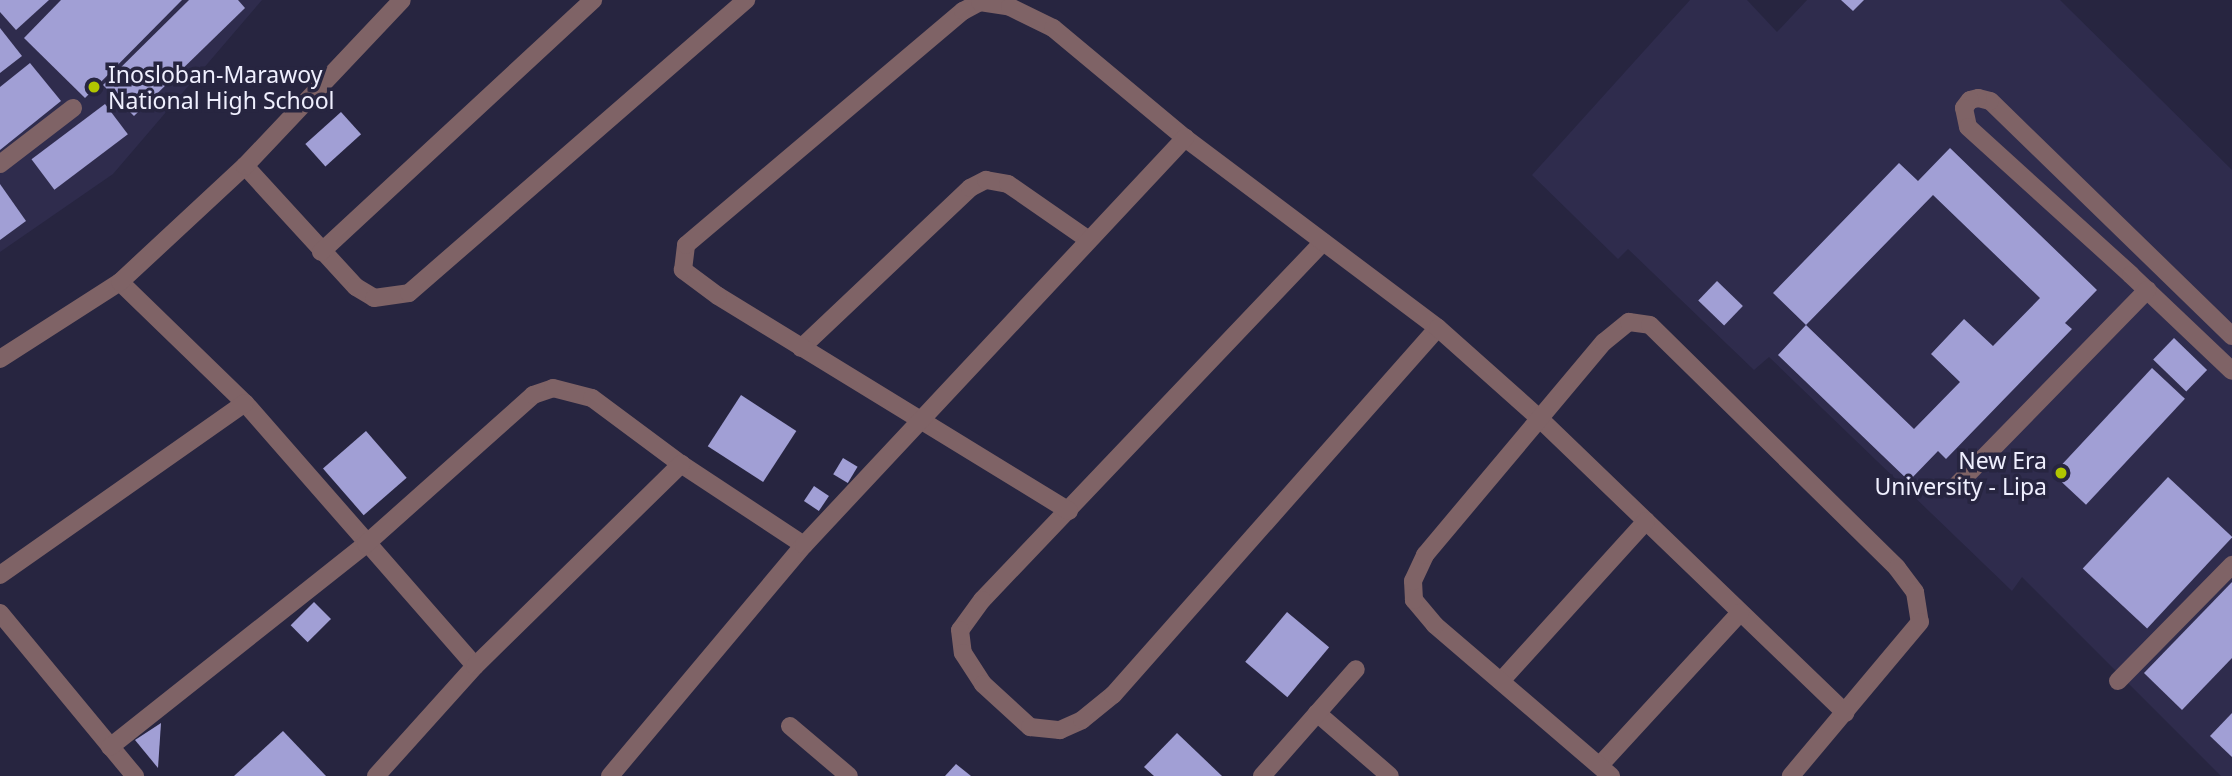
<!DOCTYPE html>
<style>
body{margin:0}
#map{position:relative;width:2232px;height:776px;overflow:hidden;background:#272540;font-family:"Noto Sans",sans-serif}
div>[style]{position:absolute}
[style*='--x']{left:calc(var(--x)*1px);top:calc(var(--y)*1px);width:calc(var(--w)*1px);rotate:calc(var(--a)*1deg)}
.built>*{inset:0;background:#2f2c4d}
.building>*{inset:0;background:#a19fd5;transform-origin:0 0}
.minor>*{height:18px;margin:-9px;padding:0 9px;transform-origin:9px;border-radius:9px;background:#7f6366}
.dots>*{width:19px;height:19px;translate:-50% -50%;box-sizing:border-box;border:4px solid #272540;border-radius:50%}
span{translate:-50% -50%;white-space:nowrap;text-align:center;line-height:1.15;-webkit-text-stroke:7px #272540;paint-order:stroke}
.poi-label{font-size:23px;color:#efeffe}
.left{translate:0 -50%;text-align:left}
.right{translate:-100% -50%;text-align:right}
</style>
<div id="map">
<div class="built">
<i style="clip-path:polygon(0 0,262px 0,113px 174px,0 252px)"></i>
<i style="clip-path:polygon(1690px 0,1747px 0,1777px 32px,1807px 0,2060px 0,2232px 170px,2232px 776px,2221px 776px,2022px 577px,2012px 591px,1769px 357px,1754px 370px,1628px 249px,1618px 259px,1532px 175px)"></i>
</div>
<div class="building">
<i style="clip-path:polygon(0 0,49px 0,16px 30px,0 12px)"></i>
<i style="clip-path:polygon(61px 0,182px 0,85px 98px,24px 38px)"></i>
<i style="clip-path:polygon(189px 0,238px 0,245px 8px,134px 116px,103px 85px)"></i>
<i style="clip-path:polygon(1841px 0,1864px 0,1853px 11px)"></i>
<i style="clip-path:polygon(0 28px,22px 56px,0 73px)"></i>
<i style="clip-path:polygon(30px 63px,61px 101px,0 150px,0 87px)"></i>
<i style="left:105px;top:104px;width:38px;height:92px;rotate:53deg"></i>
<i style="left:341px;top:112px;width:30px;height:48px;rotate:48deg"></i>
<i style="clip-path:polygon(evenodd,1950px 148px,2097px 290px,2065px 323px,2072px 329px,1946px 459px,1938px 451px,1909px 481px,1778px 355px,1806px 325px,1773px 293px,1899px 163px,1918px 181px,1950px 148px,1933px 195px,2040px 298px,1993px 346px,1964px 319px,1931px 354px,1960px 382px,1914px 429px,1806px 325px,1933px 195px)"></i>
<i style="clip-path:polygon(0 184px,26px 221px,0 240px)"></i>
<i style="left:1717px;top:281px;width:36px;height:27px;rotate:44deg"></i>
<i style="left:2174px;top:338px;width:46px;height:30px;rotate:44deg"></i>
<i style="left:2152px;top:368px;width:45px;height:145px;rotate:43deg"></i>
<i style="left:741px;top:395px;width:66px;height:61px;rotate:33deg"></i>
<i style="left:366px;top:431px;width:62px;height:57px;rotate:49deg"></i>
<i style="left:843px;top:458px;width:17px;height:19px;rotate:31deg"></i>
<i style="left:2168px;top:477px;width:88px;height:125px;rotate:43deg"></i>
<i style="left:814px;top:486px;width:18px;height:18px;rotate:34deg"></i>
<i style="clip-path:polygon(2232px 582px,2232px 658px,2182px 710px,2144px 673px)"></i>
<i style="left:314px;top:602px;width:24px;height:33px;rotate:45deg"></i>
<i style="left:1287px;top:612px;width:55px;height:65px;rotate:40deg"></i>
<i style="clip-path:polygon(2232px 713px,2232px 757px,2210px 736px)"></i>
<i style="clip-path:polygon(161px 723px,158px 768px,135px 740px)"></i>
<i style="clip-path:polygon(283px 731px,326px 776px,234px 776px)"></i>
<i style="clip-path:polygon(1177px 733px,1222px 776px,1154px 776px,1144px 767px)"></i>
<i style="clip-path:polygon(956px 764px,971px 776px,945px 776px)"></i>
</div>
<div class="minor">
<i style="--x:0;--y:164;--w:92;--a:-37.5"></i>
<i style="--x:245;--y:166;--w:164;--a:47.5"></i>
<i style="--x:356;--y:287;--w:21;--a:31"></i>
<i style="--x:374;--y:298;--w:35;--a:-8"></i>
<i style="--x:409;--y:293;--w:447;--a:-41"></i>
<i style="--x:1323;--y:242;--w:494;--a:133.6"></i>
<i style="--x:982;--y:600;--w:37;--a:126"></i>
<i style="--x:960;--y:630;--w:23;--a:83"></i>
<i style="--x:963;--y:653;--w:37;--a:57"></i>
<i style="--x:983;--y:684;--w:64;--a:42.5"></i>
<i style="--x:1030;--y:727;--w:30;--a:6"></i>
<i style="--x:1060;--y:730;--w:24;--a:-24"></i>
<i style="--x:1082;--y:720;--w:40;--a:-39"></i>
<i style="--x:1113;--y:695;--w:490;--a:-48.5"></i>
<i style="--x:321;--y:252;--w:371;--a:-42.8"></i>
<i style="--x:120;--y:282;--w:174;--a:44.1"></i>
<i style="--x:245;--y:403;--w:349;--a:48.8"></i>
<i style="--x:2232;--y:336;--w:337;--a:-135.8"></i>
<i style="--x:1990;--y:101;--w:12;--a:-166"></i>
<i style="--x:1978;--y:98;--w:8;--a:166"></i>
<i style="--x:1970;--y:100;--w:10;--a:127"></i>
<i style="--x:1964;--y:108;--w:19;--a:78"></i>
<i style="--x:1968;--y:127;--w:220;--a:42.2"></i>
<i style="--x:2131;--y:275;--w:139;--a:43.5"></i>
<i style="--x:801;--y:348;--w:233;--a:-43.4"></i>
<i style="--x:970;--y:188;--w:18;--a:-27"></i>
<i style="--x:986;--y:180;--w:22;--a:10"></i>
<i style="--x:1008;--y:184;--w:98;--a:34.7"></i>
<i style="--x:0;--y:359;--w:143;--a:-32.7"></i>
<i style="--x:120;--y:282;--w:171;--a:-42.9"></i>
<i style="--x:245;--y:166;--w:228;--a:-46.6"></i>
<i style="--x:1954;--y:488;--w:277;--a:-45.7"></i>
<i style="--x:1069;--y:511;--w:412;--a:-148.5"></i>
<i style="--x:718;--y:296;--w:44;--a:-143.4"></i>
<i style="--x:683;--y:270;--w:25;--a:-83"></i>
<i style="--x:686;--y:245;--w:363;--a:-40.2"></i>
<i style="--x:963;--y:11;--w:19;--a:-28"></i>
<i style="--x:980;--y:2;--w:30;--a:9"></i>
<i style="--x:1010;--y:7;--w:48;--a:26"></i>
<i style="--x:1053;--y:28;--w:172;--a:39.8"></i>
<i style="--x:1185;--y:138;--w:316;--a:36.9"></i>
<i style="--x:1438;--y:328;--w:137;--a:41.7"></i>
<i style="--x:1540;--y:419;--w:424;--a:43.9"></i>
<i style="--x:0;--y:575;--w:299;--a:-35.1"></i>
<i style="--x:0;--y:613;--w:212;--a:50.4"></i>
<i style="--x:1501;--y:681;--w:216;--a:-47.8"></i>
<i style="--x:2118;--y:681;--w:163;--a:-45.5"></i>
<i style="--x:1317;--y:713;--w:96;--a:40.8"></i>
<i style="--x:790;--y:726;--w:77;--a:40.3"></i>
<i style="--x:110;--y:747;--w:327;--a:-38.4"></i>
<i style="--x:366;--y:544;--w:224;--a:-41.7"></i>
<i style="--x:533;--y:395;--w:21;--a:-19"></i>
<i style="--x:553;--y:388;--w:40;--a:14.4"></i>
<i style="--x:592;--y:398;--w:111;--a:36.6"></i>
<i style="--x:681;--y:464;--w:147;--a:33.4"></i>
<i style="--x:1600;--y:765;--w:207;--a:-47.4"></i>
<i style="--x:376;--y:776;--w:148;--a:-48"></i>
<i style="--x:475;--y:666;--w:289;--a:-44.4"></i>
<i style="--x:610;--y:776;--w:302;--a:-50"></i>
<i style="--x:804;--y:545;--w:558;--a:-46.89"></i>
<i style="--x:1262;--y:776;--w:142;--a:-48.7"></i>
<i style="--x:1611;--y:776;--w:232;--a:-139.4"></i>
<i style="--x:1435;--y:625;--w:33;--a:-130"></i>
<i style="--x:1414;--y:600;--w:19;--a:-93"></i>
<i style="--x:1413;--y:581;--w:29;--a:-65"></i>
<i style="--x:1425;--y:555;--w:278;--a:-50"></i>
<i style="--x:1604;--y:342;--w:32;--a:-39"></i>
<i style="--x:1629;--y:322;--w:21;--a:8"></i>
<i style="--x:1650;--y:325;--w:346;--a:44.5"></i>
<i style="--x:1897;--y:568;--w:30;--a:53"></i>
<i style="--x:1915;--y:592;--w:30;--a:81"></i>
<i style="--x:1920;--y:622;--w:201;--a:130"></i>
</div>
<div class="dots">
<i style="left:94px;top:87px;background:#b1c500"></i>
<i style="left:2061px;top:473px;background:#b1c500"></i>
</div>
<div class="poi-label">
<span class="left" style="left:108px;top:87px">Inosloban-Marawoy<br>National High School</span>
<span class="right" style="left:2047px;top:473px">New Era<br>University - Lipa</span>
</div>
</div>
